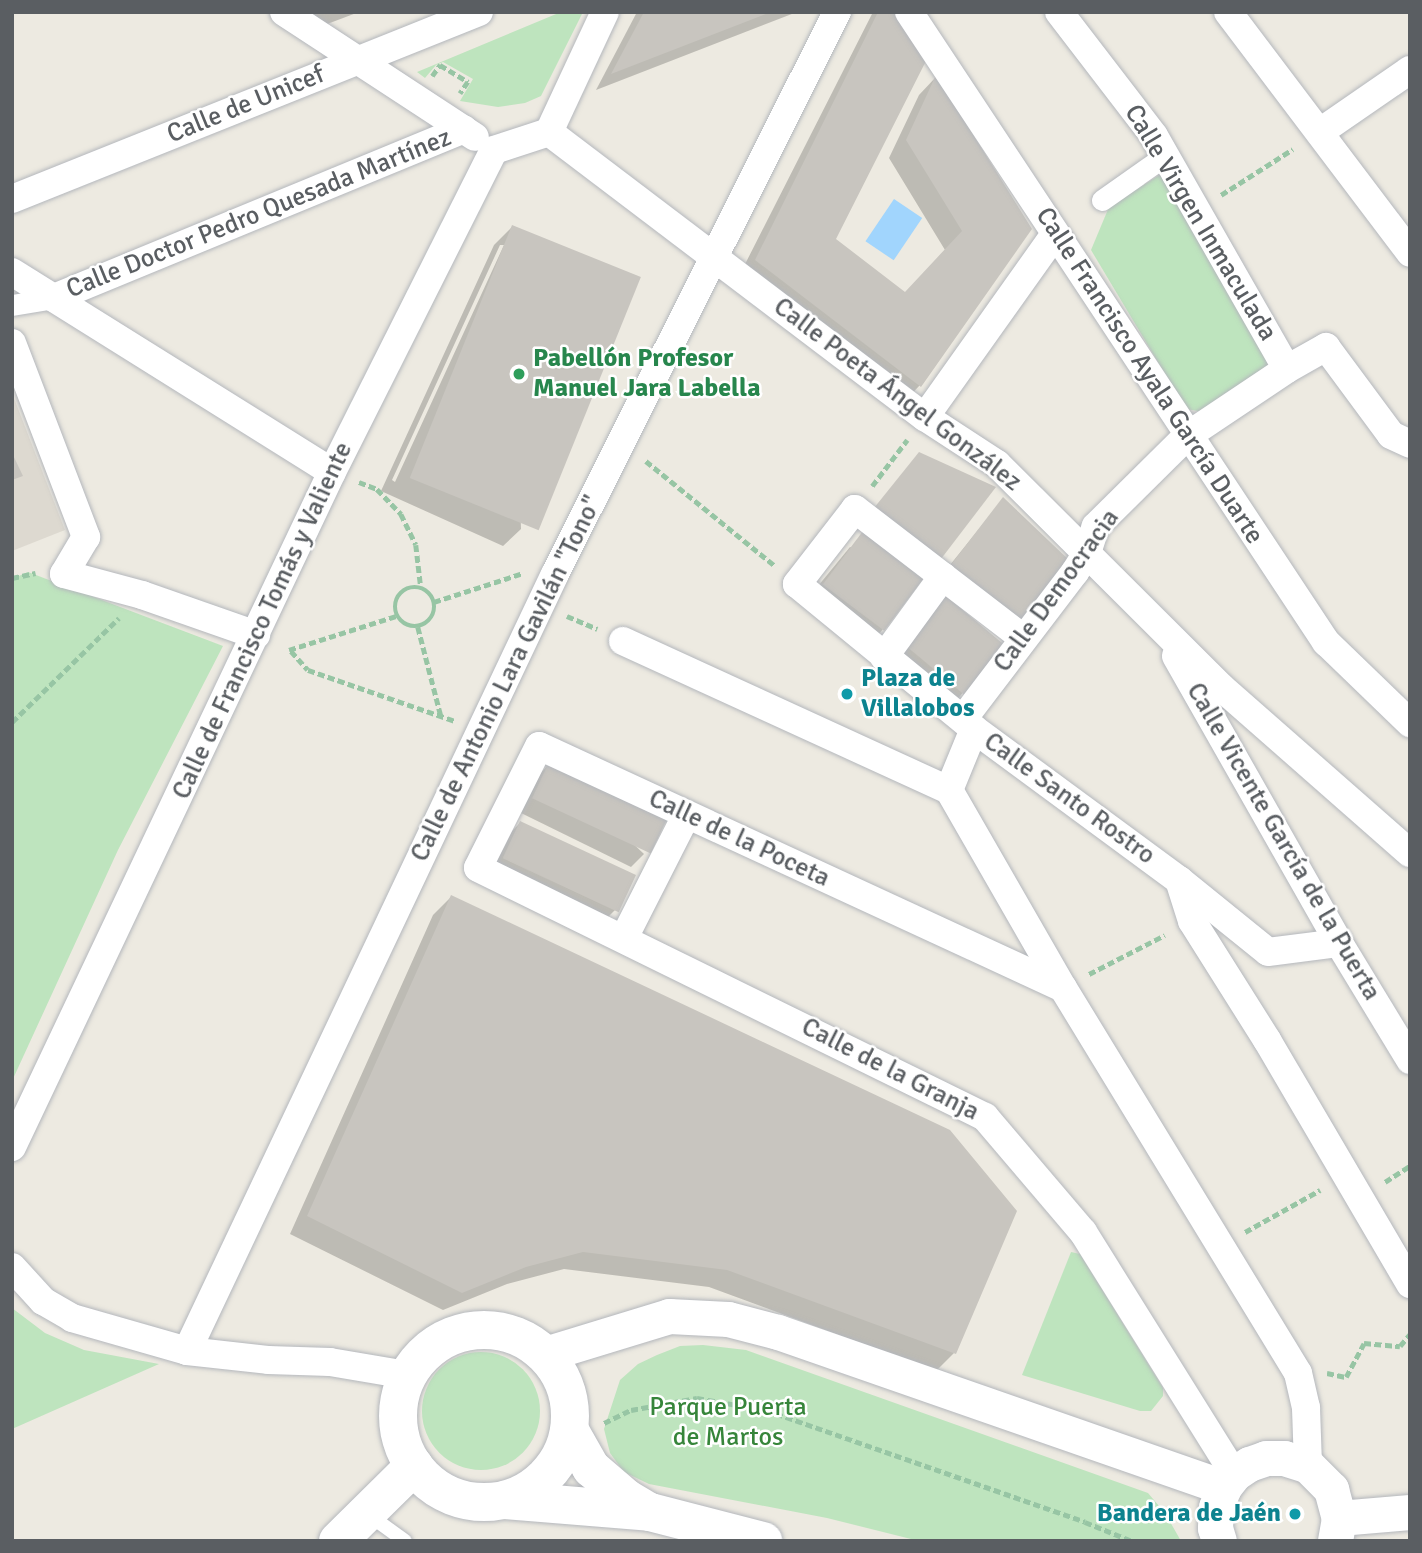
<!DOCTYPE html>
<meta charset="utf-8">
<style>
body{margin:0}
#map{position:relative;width:1422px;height:1553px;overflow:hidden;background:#edeae1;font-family:Signika,sans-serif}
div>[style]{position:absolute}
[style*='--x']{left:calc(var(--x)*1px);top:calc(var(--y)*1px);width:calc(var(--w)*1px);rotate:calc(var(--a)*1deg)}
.education>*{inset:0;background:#ddd9d0}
.green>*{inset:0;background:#bee4be}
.round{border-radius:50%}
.water>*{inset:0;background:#a1d5fd;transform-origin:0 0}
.shadow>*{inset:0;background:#0003;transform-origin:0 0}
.building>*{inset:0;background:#c8c5bf;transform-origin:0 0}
.path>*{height:4.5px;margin-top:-2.25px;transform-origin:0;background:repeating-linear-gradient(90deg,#97c5a4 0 7px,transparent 0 10.5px)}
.path>.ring{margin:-2.25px;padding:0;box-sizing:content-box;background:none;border:4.5px solid #97c5a4;border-radius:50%}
.roads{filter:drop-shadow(0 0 2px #b4b7bc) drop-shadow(0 0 2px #b4b7bc)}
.service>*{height:14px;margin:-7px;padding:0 7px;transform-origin:7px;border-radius:7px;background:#fff}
.pedestrian>*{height:21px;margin:-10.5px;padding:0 10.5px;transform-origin:10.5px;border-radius:10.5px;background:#fff}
.minor>*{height:28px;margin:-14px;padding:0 14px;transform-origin:14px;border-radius:14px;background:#fff}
.tertiary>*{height:35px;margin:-17.5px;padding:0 17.5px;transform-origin:17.5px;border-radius:17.5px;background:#fff}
.secondary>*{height:38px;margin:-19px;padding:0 19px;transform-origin:19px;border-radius:19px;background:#fff}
.secondary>.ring{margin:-19px;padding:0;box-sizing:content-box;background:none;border:38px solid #fff;border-radius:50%}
.dots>*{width:19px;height:19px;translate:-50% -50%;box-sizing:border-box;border:4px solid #fff;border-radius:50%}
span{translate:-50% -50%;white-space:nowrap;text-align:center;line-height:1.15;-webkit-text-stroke:5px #fff;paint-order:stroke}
.street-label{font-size:26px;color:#5a5e62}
.leisure-label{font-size:26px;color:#27864d;font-weight:700}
.left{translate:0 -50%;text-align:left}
.culture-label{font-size:26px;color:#0d838f;font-weight:700}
.right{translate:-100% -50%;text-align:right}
.park-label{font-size:26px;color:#36853a}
.frame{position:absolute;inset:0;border:14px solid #5a5e62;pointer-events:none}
</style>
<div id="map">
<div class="education">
<i style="clip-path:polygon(12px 393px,65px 530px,12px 551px)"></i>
</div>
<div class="green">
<i style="clip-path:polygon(561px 12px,583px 12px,541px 96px,525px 103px,498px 107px,460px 101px,473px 79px,443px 62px,436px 65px,425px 78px,417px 72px)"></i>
<i style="clip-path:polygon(1161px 174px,1276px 363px,1204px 412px,1186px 409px,1091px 250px,1109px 207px)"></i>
<i style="clip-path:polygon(28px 572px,223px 646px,118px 850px,12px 1081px,12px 579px)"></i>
<i style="clip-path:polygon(1071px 1252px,1080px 1254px,1163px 1388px,1163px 1396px,1151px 1411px,1140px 1411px,1022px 1375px)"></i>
<i style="clip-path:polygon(12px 1308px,45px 1333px,84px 1350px,159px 1364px,12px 1429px)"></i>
<i style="clip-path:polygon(703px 1345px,746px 1350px,1148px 1493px,1165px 1513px,1181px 1541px,919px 1541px,827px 1518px,649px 1484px,624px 1472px,610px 1453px,604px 1429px,620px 1380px,638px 1364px,657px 1355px,680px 1346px)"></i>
<i class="round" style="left:422px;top:1352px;width:118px;height:118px"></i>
</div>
<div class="water">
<i style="left:894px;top:199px;width:34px;height:51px;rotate:34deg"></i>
</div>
<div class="shadow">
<i style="clip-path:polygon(292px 12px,359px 12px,314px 29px)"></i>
<i style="clip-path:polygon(637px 12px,797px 12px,596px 90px)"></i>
<i style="clip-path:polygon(873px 12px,894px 12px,834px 240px,905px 294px,945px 250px,889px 158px,919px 95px,935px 78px,1030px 229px,920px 385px,903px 403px,738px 278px)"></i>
<i style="clip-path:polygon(evenodd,512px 227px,521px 529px,503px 546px,381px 491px,494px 245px,512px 227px,500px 245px,504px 245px,395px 482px,392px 480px,500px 245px)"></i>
<i style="clip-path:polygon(1003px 499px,1021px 622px,938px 580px)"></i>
<i style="clip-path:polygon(850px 547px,923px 578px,872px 643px,809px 597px)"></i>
<i style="left:947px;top:598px;width:73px;height:82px;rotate:40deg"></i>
<i style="clip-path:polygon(549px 764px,644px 854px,631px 867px,521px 813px,536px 778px)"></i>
<i style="clip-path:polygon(520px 823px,615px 910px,602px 923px,488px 870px,507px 836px)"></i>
<i style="clip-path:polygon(451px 897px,954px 1353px,936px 1371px,709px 1287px,564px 1269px,507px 1284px,443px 1310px,290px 1234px,433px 915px)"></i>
</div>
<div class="building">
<i style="clip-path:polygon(644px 12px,771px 12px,611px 74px)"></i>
<i style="clip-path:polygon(878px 12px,896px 12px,927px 59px,836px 239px,905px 292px,962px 231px,906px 140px,936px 75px,1032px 229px,921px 387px,755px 260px)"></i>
<i style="left:512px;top:225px;width:139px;height:273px;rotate:22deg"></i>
<i style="clip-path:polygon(919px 452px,996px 487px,941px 559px,874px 508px)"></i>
<i style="clip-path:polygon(12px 453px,23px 476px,12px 480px)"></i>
<i style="clip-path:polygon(1003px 497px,1069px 560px,1022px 624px,950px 566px)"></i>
<i style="left:863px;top:531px;width:77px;height:67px;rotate:37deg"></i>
<i style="left:946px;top:596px;width:77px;height:64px;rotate:40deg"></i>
<i style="left:549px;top:762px;width:131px;height:40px;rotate:25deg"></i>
<i style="left:520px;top:821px;width:128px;height:41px;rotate:25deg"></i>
<i style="clip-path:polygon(451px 895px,950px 1130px,1017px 1211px,956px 1354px,727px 1270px,583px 1252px,526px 1267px,462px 1293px,307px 1216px)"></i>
</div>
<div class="path">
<i style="--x:432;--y:76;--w:14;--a:-54"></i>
<i style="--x:440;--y:65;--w:33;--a:31"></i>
<i style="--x:468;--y:82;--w:14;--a:124"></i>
<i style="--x:1221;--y:195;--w:85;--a:-32.6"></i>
<i style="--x:646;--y:461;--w:166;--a:39.1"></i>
<i style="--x:359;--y:482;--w:19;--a:21"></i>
<i style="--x:377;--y:489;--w:35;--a:46"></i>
<i style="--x:401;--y:514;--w:34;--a:64"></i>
<i style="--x:416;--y:545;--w:43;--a:83.4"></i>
<i style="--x:872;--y:486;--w:58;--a:-52.7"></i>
<i style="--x:12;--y:578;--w:24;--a:-12"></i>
<i class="ring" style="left:395px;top:587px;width:35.5px;height:35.5px"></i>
<i style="--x:434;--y:602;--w:94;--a:-18"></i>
<i style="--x:567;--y:616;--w:33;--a:23"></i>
<i style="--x:418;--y:627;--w:92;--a:75.5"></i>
<i style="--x:289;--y:650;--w:112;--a:-17.6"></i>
<i style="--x:291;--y:651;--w:25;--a:48"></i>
<i style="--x:308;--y:670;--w:156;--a:19.1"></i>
<i style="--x:12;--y:722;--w:149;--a:-44.2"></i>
<i style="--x:1089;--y:974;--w:85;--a:-27.2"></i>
<i style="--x:1385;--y:1182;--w:30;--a:-33"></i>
<i style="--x:1245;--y:1232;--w:86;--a:-29.2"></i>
<i style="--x:1327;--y:1373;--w:19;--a:12"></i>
<i style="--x:1346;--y:1377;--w:38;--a:-62"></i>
<i style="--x:1364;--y:1343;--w:36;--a:5"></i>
<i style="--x:1400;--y:1346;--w:16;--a:-50"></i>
<i style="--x:604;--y:1423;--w:30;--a:-26"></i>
<i style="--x:631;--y:1410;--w:67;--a:-10.3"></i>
<i style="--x:697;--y:1398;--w:70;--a:9.9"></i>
<i style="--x:766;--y:1410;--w:338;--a:19.3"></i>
<i style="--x:1085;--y:1522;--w:51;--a:22"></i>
</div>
<div class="roads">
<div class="service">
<i style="--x:369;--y:1515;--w:44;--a:35.8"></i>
</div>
<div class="pedestrian">
<i style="--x:1102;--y:200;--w:78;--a:-35.1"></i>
<i style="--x:12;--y:305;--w:43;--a:-9.5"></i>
</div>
<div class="minor">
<i style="--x:284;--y:12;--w:228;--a:33.2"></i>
<i style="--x:909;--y:12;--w:756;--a:56.5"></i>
<i style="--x:1326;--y:642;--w:117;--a:44"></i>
<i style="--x:1059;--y:12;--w:156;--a:52.5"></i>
<i style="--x:1154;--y:136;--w:268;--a:60.3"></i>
<i style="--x:1228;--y:12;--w:302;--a:52.9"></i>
<i style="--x:549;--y:132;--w:472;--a:37.2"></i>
<i style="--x:925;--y:417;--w:86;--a:33.1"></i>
<i style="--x:997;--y:464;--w:317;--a:44.9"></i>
<i style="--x:1222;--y:688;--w:250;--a:41.3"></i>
<i style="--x:549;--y:132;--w:132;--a:-65"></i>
<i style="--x:1320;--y:132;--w:109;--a:-34.6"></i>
<i style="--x:12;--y:199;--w:503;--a:-21.82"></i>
<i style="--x:12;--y:272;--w:377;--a:32"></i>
<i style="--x:54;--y:298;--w:443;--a:-22.4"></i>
<i style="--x:12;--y:343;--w:208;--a:69.1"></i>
<i style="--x:86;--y:537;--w:43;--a:120.7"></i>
<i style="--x:64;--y:574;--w:81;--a:15.1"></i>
<i style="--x:142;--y:595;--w:121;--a:19.3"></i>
<i style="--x:925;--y:417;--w:224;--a:-54.6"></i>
<i style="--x:1023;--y:638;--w:212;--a:-142.5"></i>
<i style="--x:855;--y:509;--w:95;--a:127.7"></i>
<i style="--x:797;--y:584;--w:229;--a:39.3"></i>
<i style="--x:974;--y:729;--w:255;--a:36.4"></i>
<i style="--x:1179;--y:880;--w:114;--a:39"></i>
<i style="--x:1268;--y:952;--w:72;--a:-7.2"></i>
<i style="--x:623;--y:641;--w:358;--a:24.6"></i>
<i style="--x:1176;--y:656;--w:330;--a:60.4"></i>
<i style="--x:1339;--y:943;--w:137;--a:58.7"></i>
<i style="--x:884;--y:657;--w:100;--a:-53.9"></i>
<i style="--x:963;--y:719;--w:185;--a:-52.7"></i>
<i style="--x:1075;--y:572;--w:22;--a:-58"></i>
<i style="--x:1087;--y:553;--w:28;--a:-72"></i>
<i style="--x:1096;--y:526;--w:128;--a:-44.7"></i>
<i style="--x:1187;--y:436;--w:120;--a:-33.8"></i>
<i style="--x:1287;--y:369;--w:45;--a:-29.4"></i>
<i style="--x:1326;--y:347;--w:109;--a:53.5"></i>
<i style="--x:1391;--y:435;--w:21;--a:25"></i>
<i style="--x:974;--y:729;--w:66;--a:112.3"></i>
<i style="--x:949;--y:790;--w:228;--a:60.1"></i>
<i style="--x:1063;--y:988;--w:451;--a:58.6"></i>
<i style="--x:1298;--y:1373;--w:36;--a:77"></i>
<i style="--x:1306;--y:1408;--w:58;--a:88"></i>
<i style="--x:1179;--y:880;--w:43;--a:72.4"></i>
<i style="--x:1192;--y:921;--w:141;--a:57.8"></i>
<i style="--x:1267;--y:1040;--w:283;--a:59.6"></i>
<i style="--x:624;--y:938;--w:137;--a:-63.1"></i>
<i style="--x:1063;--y:988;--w:577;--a:-155.21"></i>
<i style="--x:539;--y:746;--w:136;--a:116.6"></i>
<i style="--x:478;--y:868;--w:565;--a:26.16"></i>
<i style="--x:985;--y:1117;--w:151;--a:49.6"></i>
<i style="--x:1083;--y:1232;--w:285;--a:58"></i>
<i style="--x:12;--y:1147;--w:747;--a:-64.64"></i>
<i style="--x:332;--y:472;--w:360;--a:-63.3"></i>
<i style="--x:494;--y:150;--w:58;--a:-18.1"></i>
<i style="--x:12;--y:1267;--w:46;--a:47.6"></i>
<i style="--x:43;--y:1301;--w:34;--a:30"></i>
<i style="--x:72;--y:1318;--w:120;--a:16"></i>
<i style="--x:187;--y:1351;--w:81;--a:6.3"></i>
<i style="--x:268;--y:1360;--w:62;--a:1.8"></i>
<i style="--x:330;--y:1362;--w:78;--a:9.6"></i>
<i style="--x:187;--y:1351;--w:860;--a:-64.66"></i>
<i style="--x:555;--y:574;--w:629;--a:-63.35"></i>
</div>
<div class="tertiary">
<i style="--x:545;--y:1354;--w:130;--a:-17"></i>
<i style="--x:669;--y:1316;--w:59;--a:2.9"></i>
<i style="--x:728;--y:1319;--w:52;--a:14.6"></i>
<i style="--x:778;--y:1332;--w:472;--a:19.2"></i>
<i style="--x:1339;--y:1518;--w:71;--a:-4.8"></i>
<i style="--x:1219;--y:1541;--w:14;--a:-107"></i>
<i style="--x:1215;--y:1528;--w:21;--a:-87"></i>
<i style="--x:1216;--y:1507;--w:22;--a:-68"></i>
<i style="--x:1224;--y:1487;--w:16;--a:-52"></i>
<i style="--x:1234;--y:1474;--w:18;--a:-34"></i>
<i style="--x:1249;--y:1464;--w:18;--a:-19"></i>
<i style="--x:1266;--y:1458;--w:18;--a:0"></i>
<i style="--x:1284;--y:1458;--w:25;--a:18"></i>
<i style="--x:1308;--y:1466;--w:33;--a:45"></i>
<i style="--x:1331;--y:1489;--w:30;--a:75"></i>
<i style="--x:1339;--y:1518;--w:23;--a:100"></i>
</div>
<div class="secondary">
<i class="ring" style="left:398px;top:1330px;width:134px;height:134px"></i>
<i style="--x:570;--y:1431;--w:43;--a:60.4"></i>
<i style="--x:591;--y:1468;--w:46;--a:40.6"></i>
<i style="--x:626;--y:1498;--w:26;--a:31"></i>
<i style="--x:505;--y:1500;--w:145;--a:4.7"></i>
<i style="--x:650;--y:1512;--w:117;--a:14.4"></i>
<i style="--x:338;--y:1541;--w:107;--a:-44.6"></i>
</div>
</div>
<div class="dots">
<i style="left:519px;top:374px;background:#2e9e5b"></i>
<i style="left:847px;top:694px;background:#0f9aa8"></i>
<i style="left:1295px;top:1514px;background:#0f9aa8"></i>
</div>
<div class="street-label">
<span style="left:246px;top:105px;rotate:-22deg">Calle de Unicef</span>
<span style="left:259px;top:214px;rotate:-22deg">Calle Doctor Pedro Quesada Martínez</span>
<span style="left:1200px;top:223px;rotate:59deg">Calle Virgen Inmaculada</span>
<span style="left:1149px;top:376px;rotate:57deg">Calle Francisco Ayala García Duarte</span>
<span style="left:897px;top:395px;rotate:37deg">Calle Poeta Ángel González</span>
<span style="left:1057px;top:591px;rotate:-54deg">Calle Democracia</span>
<span style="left:263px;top:621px;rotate:-65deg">Calle de Francisco Tomás y Valiente</span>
<span style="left:507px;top:679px;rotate:-64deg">Calle de Antonio Lara Gavilán "Tono"</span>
<span style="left:1069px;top:799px;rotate:36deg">Calle Santo Rostro</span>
<span style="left:739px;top:839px;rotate:25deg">Calle de la Poceta</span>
<span style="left:1283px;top:842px;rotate:60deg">Calle Vicente García de la Puerta</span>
<span style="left:890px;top:1070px;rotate:27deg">Calle de la Granja</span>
</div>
<div class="leisure-label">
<span class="left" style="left:533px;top:374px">Pabellón Profesor<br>Manuel Jara Labella</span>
</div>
<div class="culture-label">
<span class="left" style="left:861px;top:694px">Plaza de<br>Villalobos</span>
<span class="right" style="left:1281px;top:1514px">Bandera de Jaén</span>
</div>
<div class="park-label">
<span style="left:728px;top:1423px">Parque Puerta<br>de Martos</span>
</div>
<div class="frame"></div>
</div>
